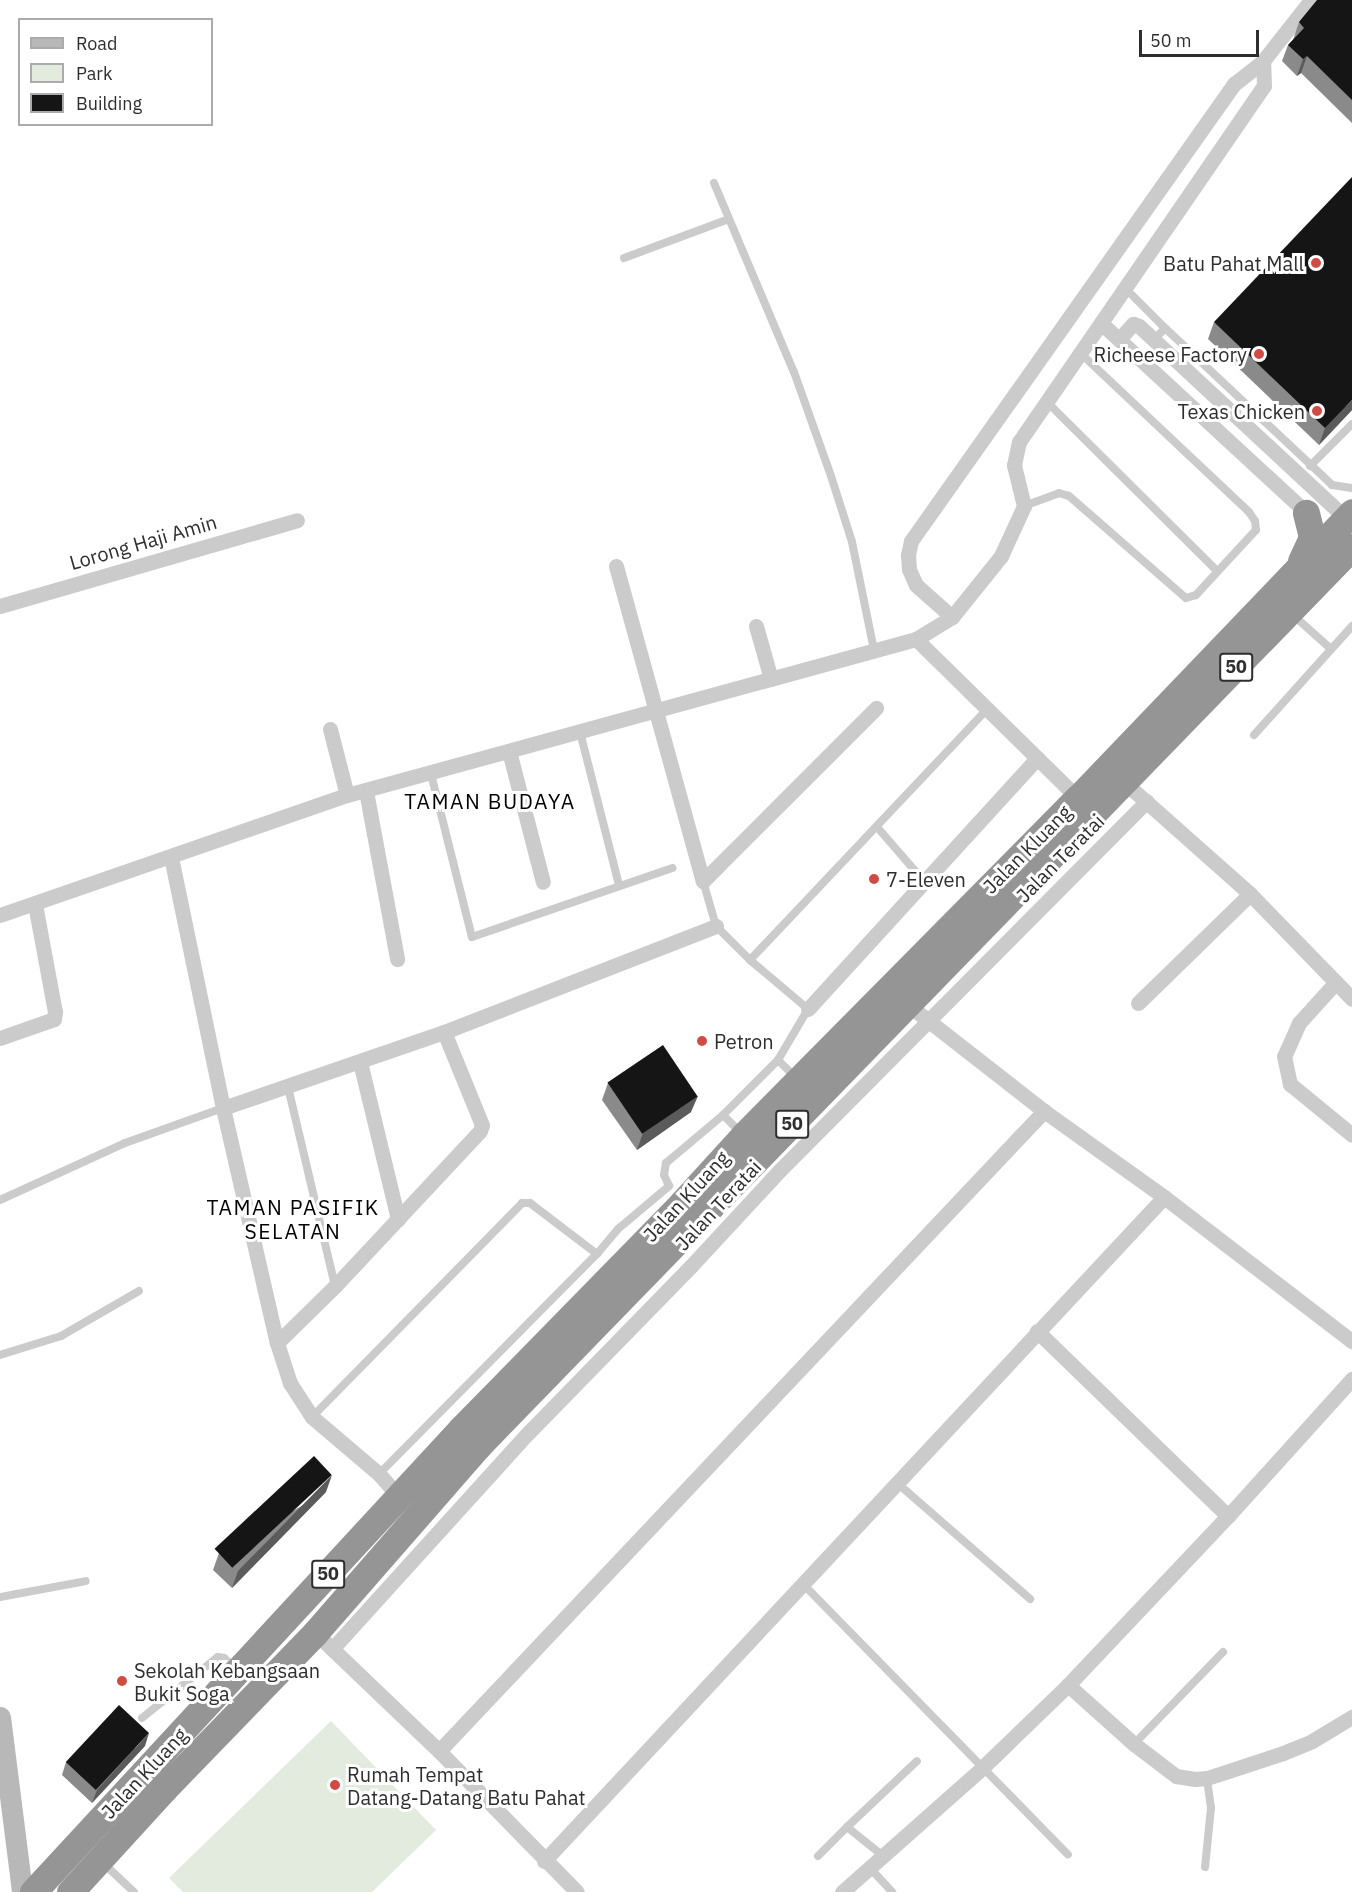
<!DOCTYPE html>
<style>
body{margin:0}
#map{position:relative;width:1352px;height:1892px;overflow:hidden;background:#fff;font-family:"IBM Plex Sans",sans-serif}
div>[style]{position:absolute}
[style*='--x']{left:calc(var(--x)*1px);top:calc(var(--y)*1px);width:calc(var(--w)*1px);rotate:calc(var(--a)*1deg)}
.green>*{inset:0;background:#e3eade}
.lane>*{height:8px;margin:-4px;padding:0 4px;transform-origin:4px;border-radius:4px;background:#cbcbcb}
.street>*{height:15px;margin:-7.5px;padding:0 7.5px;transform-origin:7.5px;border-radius:7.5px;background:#cbcbcb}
.secondary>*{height:21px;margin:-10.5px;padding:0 10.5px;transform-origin:10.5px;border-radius:10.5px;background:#b8b8b8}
.highway>*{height:27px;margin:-13.5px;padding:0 13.5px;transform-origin:13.5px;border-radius:13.5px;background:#959595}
.wall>*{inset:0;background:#8a8a8a}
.shaded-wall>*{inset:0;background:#5b5b5b}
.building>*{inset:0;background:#151515;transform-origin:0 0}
.dots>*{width:16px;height:16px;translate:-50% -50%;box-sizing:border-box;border:3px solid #fff;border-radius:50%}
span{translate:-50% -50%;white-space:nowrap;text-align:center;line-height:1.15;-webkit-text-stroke:6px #fff;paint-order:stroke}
.shield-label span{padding:2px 4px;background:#fff;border:2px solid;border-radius:4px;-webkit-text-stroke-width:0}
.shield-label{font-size:18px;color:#2e2e2e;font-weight:700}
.poi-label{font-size:20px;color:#2e2e2e}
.right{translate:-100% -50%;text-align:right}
.left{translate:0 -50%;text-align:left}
.street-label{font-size:20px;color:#2e2e2e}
.neighbourhood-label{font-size:21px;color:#000;letter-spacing:1.5px}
.legend{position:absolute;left:18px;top:18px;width:195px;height:108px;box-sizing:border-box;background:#fff;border:2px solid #ababab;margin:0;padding:8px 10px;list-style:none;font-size:18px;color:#2e2e2e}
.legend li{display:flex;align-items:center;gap:12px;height:30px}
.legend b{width:30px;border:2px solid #ababab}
.scale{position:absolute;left:1139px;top:30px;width:120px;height:27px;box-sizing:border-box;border:3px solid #2e2e2e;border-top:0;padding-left:8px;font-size:18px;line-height:21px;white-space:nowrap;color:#2e2e2e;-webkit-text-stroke:4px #fff;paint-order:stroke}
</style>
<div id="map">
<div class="green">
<i style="clip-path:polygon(331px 1721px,436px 1830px,372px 1892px,183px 1892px,169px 1878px)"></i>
</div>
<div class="lane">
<i style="--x:714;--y:183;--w:205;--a:67.1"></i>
<i style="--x:794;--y:372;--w:110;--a:70.4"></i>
<i style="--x:831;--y:476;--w:69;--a:72.3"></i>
<i style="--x:852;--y:542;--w:110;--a:78.5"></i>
<i style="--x:624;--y:258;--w:112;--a:-20.4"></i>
<i style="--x:1125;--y:288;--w:57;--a:45"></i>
<i style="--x:1154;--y:340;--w:16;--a:-47"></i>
<i style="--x:1165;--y:328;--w:229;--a:43.2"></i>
<i style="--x:1332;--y:485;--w:20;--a:9"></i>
<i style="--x:1046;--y:401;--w:241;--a:44.8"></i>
<i style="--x:1310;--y:466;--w:59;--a:-45"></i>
<i style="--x:1024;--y:506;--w:37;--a:-20"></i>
<i style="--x:1059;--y:493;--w:10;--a:17"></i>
<i style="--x:1069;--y:496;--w:155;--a:41.1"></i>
<i style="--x:1186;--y:598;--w:10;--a:-17"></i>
<i style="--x:1196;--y:595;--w:88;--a:-47.3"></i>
<i style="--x:1256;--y:530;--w:9;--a:-96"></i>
<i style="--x:1255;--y:521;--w:11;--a:-124"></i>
<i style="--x:1249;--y:512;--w:232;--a:-136.7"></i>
<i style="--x:1293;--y:615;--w:51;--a:41.8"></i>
<i style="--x:580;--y:732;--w:158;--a:75.7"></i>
<i style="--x:1254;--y:735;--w:147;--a:-48"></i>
<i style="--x:431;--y:774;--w:168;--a:75.9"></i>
<i style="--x:472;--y:937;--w:212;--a:-19"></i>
<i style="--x:877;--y:827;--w:72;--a:49"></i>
<i style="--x:750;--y:960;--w:345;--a:-46.6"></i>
<i style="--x:778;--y:1060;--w:25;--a:45"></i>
<i style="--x:288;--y:1087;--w:204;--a:76.7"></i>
<i style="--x:723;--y:1115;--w:25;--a:45"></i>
<i style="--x:0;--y:1200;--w:137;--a:-24.5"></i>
<i style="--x:125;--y:1143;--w:104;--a:-19.7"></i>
<i style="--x:0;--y:1355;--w:64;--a:-17.3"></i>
<i style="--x:61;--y:1336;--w:90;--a:-30"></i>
<i style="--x:312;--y:1417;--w:300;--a:-45.5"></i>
<i style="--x:522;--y:1203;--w:8;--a:0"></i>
<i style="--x:530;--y:1203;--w:84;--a:37.3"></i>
<i style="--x:379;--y:1474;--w:310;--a:-45.3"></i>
<i style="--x:597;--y:1254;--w:33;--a:-50"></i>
<i style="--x:618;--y:1229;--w:67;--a:-40.1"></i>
<i style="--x:669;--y:1186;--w:12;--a:-114"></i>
<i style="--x:664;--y:1175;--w:12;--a:-81"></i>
<i style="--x:666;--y:1163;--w:75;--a:-40.1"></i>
<i style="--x:723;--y:1115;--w:78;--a:-45"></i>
<i style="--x:778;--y:1060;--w:59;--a:-59.5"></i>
<i style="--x:808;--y:1009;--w:76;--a:-139.8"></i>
<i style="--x:750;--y:960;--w:48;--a:-135"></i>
<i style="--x:716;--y:926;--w:47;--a:-106.1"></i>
<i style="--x:896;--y:1482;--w:178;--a:41.1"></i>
<i style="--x:802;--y:1583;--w:380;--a:45.6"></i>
<i style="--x:0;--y:1597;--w:87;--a:-10.5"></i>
<i style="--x:142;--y:1718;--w:97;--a:-38.8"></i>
<i style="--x:218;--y:1657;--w:6;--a:9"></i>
<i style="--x:224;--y:1658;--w:15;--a:42"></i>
<i style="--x:1134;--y:1744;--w:128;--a:-45.9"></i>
<i style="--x:847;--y:1827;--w:96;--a:-43.3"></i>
<i style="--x:818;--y:1856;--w:41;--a:-45"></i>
<i style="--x:847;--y:1827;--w:45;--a:38.7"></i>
<i style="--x:102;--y:1862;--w:44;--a:43.2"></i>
<i style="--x:869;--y:1867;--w:34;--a:47"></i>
<i style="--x:1205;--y:1867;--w:59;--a:-84.2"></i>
<i style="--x:1211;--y:1808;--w:30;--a:-98"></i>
</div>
<div class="street">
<i style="--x:1101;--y:323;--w:284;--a:42.7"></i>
<i style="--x:1119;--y:339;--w:21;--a:-47"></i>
<i style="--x:1133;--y:324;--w:6;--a:18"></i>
<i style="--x:1139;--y:326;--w:288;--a:42.9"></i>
<i style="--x:616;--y:566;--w:327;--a:74.6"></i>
<i style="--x:703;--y:881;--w:245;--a:-45"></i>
<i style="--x:0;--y:606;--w:309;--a:-16.1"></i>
<i style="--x:952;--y:617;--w:48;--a:-138.4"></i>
<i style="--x:916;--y:585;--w:17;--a:-114"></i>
<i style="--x:909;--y:569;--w:14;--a:-94"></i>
<i style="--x:908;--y:555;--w:14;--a:-78"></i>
<i style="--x:911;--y:541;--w:560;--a:-54.75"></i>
<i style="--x:1234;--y:84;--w:37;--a:-38"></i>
<i style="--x:1263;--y:61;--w:78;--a:-51.8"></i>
<i style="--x:756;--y:626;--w:55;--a:74.2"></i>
<i style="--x:916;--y:639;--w:227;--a:44.5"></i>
<i style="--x:330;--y:729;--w:68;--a:75.6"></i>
<i style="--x:509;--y:751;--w:135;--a:75.5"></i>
<i style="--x:1124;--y:782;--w:169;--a:41.6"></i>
<i style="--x:1250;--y:894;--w:146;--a:45.8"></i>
<i style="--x:366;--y:791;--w:171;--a:79.5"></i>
<i style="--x:171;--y:857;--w:256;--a:78.3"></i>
<i style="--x:223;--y:1108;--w:241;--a:77.1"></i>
<i style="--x:277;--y:1343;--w:42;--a:72"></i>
<i style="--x:290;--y:1383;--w:40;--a:57.1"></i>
<i style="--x:312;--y:1417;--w:88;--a:40.4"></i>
<i style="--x:379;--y:1474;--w:29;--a:49"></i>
<i style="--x:0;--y:915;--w:367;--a:-19.1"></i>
<i style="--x:347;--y:795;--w:590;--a:-15.33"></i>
<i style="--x:916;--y:639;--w:42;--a:-31.4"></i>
<i style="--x:952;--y:617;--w:78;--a:-51.2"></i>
<i style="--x:1001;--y:556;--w:55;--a:-65.3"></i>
<i style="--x:1024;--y:506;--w:42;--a:-103.7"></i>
<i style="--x:1014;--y:465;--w:24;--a:-78"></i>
<i style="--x:1019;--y:442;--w:432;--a:-55.5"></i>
<i style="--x:1264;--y:86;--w:25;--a:-92"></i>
<i style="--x:1336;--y:982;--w:55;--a:132.1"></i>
<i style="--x:1299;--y:1023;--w:36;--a:114"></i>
<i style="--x:1284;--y:1056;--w:29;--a:78"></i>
<i style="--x:1290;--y:1084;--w:80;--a:39.4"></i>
<i style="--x:1138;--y:1003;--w:156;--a:-44.2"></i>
<i style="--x:907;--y:1004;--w:174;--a:38"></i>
<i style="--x:1044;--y:1111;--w:148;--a:35.6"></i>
<i style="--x:1164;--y:1197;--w:237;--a:37.5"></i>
<i style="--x:808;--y:1009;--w:340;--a:-47.6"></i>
<i style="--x:0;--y:1038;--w:57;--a:-19.4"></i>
<i style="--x:54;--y:1019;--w:7;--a:-82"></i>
<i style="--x:55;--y:1012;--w:110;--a:-100.5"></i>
<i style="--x:360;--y:1062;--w:162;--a:76.4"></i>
<i style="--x:223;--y:1108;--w:234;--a:-19"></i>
<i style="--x:444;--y:1032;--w:292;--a:-21.3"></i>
<i style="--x:1037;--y:1331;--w:266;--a:44.1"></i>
<i style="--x:277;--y:1343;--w:81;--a:-44.5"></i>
<i style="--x:335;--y:1286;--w:212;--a:-46.9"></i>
<i style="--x:480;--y:1131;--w:6;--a:-72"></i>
<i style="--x:482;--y:1125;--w:100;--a:-112.2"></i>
<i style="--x:326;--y:1643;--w:156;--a:43.7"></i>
<i style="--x:439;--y:1751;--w:197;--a:45.6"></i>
<i style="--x:332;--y:1649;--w:293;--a:-47.8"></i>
<i style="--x:529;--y:1432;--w:232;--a:-45.7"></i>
<i style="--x:691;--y:1266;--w:131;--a:-47.2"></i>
<i style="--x:780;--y:1170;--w:520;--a:-45.16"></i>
<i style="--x:1068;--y:1685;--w:89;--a:41.8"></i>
<i style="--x:1134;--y:1744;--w:53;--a:37.3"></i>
<i style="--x:1176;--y:1776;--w:19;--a:9"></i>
<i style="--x:1195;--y:1779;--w:12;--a:-5"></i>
<i style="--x:1207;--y:1778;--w:80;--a:-18.2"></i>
<i style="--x:1283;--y:1753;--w:31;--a:-22"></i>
<i style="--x:1312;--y:1741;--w:47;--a:-31"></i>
<i style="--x:439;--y:1751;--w:881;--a:-46.61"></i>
<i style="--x:544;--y:1861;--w:908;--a:-46.96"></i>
<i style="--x:842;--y:1892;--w:187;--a:-41.5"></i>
<i style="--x:982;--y:1768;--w:120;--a:-44"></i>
<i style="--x:1068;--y:1685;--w:233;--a:-46.6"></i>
<i style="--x:1228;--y:1516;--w:185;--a:-47.9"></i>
</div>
<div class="secondary">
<i style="--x:0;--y:1717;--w:176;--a:82.8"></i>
</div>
<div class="highway">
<i style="--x:1301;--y:561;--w:26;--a:-65"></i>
<i style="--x:1312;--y:537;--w:25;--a:-104"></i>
<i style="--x:33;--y:1892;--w:631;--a:-47.25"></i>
<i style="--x:461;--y:1429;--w:316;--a:-45.6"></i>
<i style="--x:682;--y:1203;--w:92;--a:-47.6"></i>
<i style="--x:744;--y:1135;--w:474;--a:-45.3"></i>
<i style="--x:1078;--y:798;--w:396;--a:-46.2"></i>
<i style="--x:70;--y:1892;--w:139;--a:-47.6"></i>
<i style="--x:164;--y:1789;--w:217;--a:-45.9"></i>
<i style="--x:315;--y:1633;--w:248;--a:-48.9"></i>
<i style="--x:478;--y:1446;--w:1254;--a:-45.81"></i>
</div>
<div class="wall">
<i style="clip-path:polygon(1352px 0,1352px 123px,1301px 73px,1297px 76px,1282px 61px,1288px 45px,1293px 40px,1299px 22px)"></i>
<i style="clip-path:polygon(1214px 322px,1352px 410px,1319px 445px,1208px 339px)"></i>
<i style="clip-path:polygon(608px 1083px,691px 1112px,637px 1150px,602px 1100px)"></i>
<i style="clip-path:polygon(326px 1492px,232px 1588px,213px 1570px,219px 1553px)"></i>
<i style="clip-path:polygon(145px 1746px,92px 1803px,62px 1775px,66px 1762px)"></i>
</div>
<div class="shaded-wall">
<i style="clip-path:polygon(1307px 56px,1301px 73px,1297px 76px,1303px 59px)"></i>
<i style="clip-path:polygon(1352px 400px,1352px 410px,1319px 445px,1325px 428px)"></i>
<i style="clip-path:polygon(698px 1096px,691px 1112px,637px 1150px,643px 1133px)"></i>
<i style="clip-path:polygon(332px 1475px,326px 1492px,232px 1588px,238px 1571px)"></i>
<i style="clip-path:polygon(149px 1733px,145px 1746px,92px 1803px,97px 1790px)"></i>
</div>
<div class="building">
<i style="clip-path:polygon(1317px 0,1352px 0,1352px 100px,1307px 56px,1303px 59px,1288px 45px,1304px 28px,1299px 22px)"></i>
<i style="clip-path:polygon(1352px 177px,1352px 400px,1325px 428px,1214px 322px)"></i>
<i style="left:663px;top:1045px;width:62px;height:67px;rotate:56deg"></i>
<i style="left:314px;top:1456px;width:26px;height:136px;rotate:47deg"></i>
<i style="left:119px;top:1705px;width:41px;height:78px;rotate:43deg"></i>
</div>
<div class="dots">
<i style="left:1316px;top:263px;background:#d14b45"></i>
<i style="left:1259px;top:354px;background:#d14b45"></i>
<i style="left:1317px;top:411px;background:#d14b45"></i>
<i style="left:874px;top:879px;background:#d14b45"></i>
<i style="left:702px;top:1041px;background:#d14b45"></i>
<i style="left:122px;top:1681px;background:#d14b45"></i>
<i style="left:335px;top:1785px;background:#d14b45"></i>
</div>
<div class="shield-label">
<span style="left:1236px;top:667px">50</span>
<span style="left:792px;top:1124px">50</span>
<span style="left:328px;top:1574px">50</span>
</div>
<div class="poi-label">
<span class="right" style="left:1304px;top:263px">Batu Pahat Mall</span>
<span class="right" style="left:1247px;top:354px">Richeese Factory</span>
<span class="right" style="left:1305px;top:411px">Texas Chicken</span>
<span class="left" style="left:886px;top:879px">7-Eleven</span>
<span class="left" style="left:714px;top:1041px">Petron</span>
<span class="left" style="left:134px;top:1682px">Sekolah Kebangsaan<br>Bukit Soga</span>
<span class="left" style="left:347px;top:1786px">Rumah Tempat<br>Datang-Datang Batu Pahat</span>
</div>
<div class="street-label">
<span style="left:143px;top:542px;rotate:-16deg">Lorong Haji Amin</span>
<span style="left:1027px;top:849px;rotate:-45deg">Jalan Kluang</span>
<span style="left:1060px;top:858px;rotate:-45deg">Jalan Teratai</span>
<span style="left:686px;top:1196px;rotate:-47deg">Jalan Kluang</span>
<span style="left:718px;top:1205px;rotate:-47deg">Jalan Teratai</span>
<span style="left:144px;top:1773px;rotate:-47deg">Jalan Kluang</span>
</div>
<div class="neighbourhood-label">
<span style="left:490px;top:801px">TAMAN BUDAYA</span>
<span style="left:293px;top:1219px">TAMAN PASIFIK<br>SELATAN</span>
</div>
<ul class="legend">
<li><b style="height:8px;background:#b8b8b8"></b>Road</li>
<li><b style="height:16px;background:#e3eade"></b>Park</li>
<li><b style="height:16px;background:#151515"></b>Building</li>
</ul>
<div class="scale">50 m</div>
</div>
